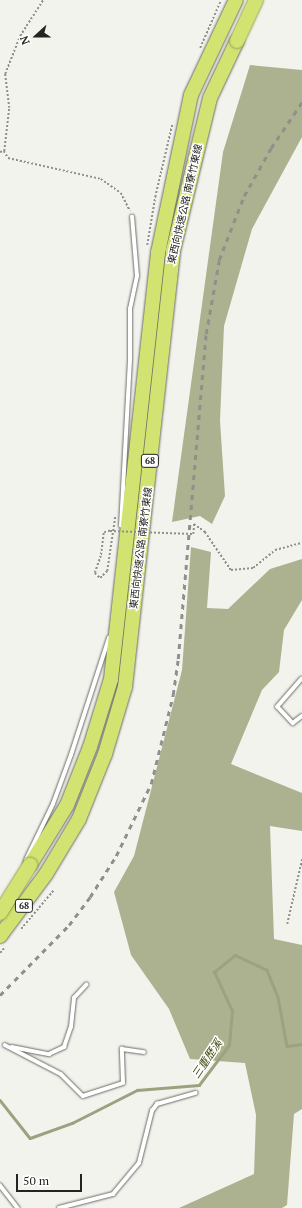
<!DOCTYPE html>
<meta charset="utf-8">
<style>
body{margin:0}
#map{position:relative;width:302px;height:1208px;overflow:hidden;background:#f2f3ed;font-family:"PT Serif","Noto Sans TC",serif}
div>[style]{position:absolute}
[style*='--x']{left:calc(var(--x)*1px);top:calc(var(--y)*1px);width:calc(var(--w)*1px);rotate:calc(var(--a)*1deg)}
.forest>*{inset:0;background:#acb28f}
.stream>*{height:2.5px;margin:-1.25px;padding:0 1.25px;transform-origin:1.25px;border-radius:1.25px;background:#9ba27f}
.path>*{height:1.5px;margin-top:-0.75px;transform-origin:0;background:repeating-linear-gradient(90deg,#8f908c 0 2px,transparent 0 4px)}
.roads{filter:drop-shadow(0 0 1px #6b6c66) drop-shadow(0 0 1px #6b6c66)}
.lane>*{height:3.5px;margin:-1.75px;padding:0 1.75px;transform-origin:1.75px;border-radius:1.75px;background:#fff}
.highway>*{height:14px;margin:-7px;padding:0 7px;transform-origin:7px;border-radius:7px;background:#d3e371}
.rail>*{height:2.5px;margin-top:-1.25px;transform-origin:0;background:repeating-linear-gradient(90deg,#8f908c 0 5px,transparent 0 10px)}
.path-bridge>*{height:1.5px;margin-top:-0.75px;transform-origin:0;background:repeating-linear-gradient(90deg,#8f908c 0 2px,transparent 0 4px)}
.bridges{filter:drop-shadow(0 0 1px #95a055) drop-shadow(0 0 1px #95a055)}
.highway-bridge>*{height:14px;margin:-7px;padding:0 7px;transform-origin:7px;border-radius:7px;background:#d3e371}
span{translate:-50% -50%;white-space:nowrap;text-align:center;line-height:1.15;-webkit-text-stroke:3px #fff;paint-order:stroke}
.shield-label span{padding:1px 3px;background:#fff;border:1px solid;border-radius:3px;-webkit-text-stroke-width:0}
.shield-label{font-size:9px;color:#232321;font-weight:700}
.street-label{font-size:10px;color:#232321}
.water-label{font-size:11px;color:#3d4307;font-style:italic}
.north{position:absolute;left:16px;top:16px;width:40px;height:40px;-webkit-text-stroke:3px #fff;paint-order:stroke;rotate:249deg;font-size:11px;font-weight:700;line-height:16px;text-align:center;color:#232321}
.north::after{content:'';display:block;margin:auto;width:14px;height:18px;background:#232321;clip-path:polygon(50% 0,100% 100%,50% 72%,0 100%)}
.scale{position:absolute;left:16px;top:1174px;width:66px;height:18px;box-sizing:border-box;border:2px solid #232321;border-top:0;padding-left:5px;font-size:12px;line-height:14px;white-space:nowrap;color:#232321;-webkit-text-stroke:3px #fff;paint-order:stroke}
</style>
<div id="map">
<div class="forest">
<i style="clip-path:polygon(250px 65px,302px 70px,302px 137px,252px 229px,224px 326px,220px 421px,225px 496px,212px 524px,200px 516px,172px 522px,223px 152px)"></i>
<i style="clip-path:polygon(191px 547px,211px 552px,207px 608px,228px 609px,270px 569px,302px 559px,302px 600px,284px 630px,279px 672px,262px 690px,231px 764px,302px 793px,302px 831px,270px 826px,274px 939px,302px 945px,302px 1109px,294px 1114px,287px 1205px,282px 1208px,179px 1208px,254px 1174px,256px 1115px,245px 1063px,190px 1059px,169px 1009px,131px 955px,114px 892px,134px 856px,182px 670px)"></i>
</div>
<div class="stream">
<i style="--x:0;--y:1100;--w:48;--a:51.7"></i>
<i style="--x:30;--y:1138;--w:45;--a:-19.7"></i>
<i style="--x:72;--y:1123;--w:73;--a:-26.9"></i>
<i style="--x:137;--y:1090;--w:62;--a:-4.6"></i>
<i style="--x:199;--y:1085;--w:50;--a:-53.1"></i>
<i style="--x:229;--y:1045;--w:34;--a:-85"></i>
<i style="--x:232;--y:1011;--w:43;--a:-114.8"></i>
<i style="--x:214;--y:972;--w:27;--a:-39"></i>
<i style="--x:235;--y:955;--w:35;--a:25"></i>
<i style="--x:267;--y:970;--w:29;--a:68"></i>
<i style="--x:278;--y:997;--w:50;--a:79.6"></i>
<i style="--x:287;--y:1046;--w:15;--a:-8"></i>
</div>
<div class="path">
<i style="--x:200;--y:48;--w:52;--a:-66.4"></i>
<i style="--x:4;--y:151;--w:43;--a:-83.4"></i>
<i style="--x:9;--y:108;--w:34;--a:-97"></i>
<i style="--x:5;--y:74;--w:41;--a:-68.5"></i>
<i style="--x:20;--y:36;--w:43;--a:-57.4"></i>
<i style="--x:0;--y:152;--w:4;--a:-14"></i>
<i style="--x:4;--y:151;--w:8;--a:60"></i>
<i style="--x:8;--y:158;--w:95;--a:12.7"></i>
<i style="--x:101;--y:179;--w:24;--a:35"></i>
<i style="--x:121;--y:193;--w:20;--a:63"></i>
<i style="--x:147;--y:245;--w:49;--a:-80.5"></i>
<i style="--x:155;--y:197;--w:74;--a:-76.7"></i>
<i style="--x:110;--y:531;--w:6;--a:162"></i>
<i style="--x:104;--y:533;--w:23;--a:97"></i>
<i style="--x:101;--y:556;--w:18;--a:109"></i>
<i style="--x:95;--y:573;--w:7;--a:45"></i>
<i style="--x:100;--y:578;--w:10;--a:-45"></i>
<i style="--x:107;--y:571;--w:55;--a:-81.6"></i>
<i style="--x:193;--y:534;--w:10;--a:-84"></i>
<i style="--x:194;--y:524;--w:14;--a:36"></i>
<i style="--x:205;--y:532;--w:46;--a:55.6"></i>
<i style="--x:231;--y:570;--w:22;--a:-5"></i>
<i style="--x:253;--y:568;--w:28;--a:-39"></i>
<i style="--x:275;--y:550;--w:28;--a:-15"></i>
<i style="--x:287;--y:924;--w:67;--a:-77"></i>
<i style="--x:21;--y:929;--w:50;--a:-49.9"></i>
<i style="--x:0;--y:953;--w:8;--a:-50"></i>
</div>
<div class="roads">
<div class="lane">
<i style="--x:121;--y:526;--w:166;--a:-86.9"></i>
<i style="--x:130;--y:360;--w:51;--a:-90"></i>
<i style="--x:130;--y:309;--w:34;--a:-78"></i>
<i style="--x:137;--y:276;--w:59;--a:-94.8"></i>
<i style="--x:302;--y:679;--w:37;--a:131"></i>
<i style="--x:278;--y:707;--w:22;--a:47"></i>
<i style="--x:293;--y:723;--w:11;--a:-38"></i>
<i style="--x:26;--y:860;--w:62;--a:-64.3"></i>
<i style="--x:53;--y:804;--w:52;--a:-69.8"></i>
<i style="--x:71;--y:755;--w:123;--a:-72"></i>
<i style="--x:5;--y:1045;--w:63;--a:27.4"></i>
<i style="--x:61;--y:1074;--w:31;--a:45"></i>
<i style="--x:83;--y:1096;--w:42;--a:-18"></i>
<i style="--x:123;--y:1083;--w:34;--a:-92"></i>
<i style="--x:122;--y:1049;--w:22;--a:8"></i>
<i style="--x:12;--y:1047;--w:38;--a:11"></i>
<i style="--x:49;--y:1054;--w:17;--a:-25"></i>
<i style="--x:64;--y:1047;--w:21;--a:-71"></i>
<i style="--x:71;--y:1027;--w:29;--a:-84"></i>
<i style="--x:74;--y:998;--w:18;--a:-47"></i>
<i style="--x:0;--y:1185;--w:29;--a:52"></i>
<i style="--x:59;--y:1208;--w:56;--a:-14.5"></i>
<i style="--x:113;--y:1194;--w:40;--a:-50"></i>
<i style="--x:139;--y:1163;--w:54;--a:-76"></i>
<i style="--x:152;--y:1111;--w:9;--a:-54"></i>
<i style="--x:157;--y:1104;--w:40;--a:-16"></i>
</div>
<div class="highway">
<i style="--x:30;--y:865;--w:70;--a:-58.3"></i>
<i style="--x:67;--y:805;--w:62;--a:-68.4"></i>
<i style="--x:90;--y:747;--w:71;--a:-72.8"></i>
<i style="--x:111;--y:679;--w:429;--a:-83.7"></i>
<i style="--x:158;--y:253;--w:161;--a:-78.2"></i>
<i style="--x:191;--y:95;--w:105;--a:-64.7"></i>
<i style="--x:0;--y:936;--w:77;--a:-53.4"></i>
<i style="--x:46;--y:874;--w:64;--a:-59"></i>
<i style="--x:79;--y:819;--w:70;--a:-68.2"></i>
<i style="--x:105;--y:754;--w:70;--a:-73.4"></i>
<i style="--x:125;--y:687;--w:439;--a:-83.7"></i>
<i style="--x:173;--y:251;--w:157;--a:-76.4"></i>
<i style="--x:210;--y:98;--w:63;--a:-64.7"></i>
</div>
</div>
<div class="rail">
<i style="--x:0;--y:995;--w:98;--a:-45.4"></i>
<i style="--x:69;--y:925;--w:35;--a:-53"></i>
<i style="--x:90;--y:897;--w:49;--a:-57.6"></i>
<i style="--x:116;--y:856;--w:80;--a:-64.1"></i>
<i style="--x:151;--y:784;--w:92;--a:-76.1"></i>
<i style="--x:173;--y:695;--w:36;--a:-82"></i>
<i style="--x:178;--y:659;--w:326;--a:-85.1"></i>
<i style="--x:206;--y:334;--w:75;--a:-80"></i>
<i style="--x:219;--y:260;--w:69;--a:-68.7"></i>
<i style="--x:244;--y:196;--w:55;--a:-60.6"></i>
<i style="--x:271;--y:148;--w:55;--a:-56"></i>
</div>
<div class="path-bridge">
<i style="--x:110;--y:531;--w:83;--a:2.1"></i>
</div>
<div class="bridges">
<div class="highway-bridge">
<i style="--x:237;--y:41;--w:45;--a:-65.1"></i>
<i style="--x:0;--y:913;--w:57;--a:-58"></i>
</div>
</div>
<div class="shield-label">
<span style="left:150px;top:461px">68</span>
<span style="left:24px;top:906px">68</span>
</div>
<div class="street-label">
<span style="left:185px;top:204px;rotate:-77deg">東西向快速公路 南寮竹東線</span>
<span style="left:141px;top:548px;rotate:-83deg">東西向快速公路 南寮竹東線</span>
</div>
<div class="water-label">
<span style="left:207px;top:1059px;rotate:-56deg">三重歷溪</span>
</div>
<div class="north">N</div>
<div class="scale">50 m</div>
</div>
